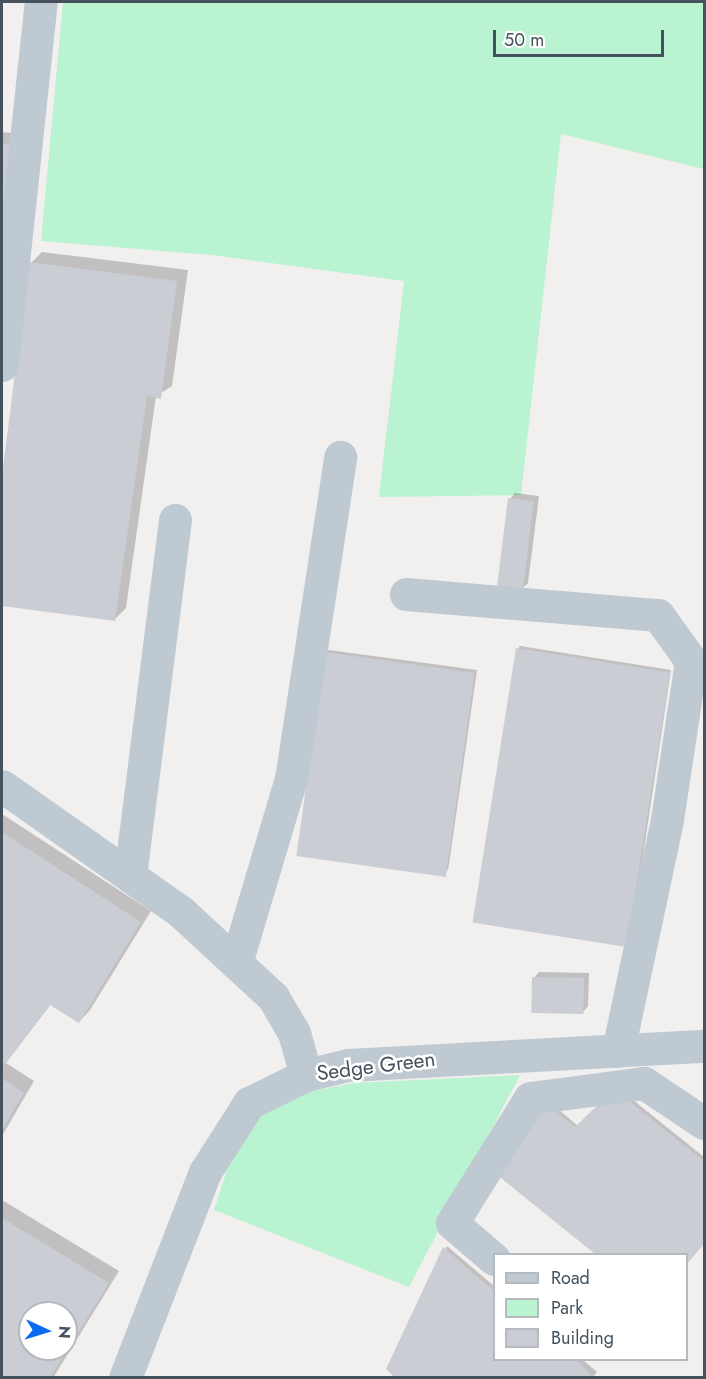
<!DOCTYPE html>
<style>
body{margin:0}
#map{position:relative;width:706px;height:1379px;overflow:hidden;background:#f2efef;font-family:Jost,sans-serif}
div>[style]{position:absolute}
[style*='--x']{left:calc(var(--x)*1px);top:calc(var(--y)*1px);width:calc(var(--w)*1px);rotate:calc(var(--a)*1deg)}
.green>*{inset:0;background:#b9f3d1}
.shadow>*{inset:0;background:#0003}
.building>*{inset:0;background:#caced4;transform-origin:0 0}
.minor>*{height:33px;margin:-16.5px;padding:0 16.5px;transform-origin:16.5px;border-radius:16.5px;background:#bec9d2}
span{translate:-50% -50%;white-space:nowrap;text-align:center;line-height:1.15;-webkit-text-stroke:5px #fff;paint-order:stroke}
.street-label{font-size:21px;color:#45525e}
.frame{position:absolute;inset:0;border:3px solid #45525e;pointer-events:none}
.legend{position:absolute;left:493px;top:1253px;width:195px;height:108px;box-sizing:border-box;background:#fff;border:2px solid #b5babf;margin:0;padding:8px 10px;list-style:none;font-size:18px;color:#45525e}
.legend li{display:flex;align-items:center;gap:12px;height:30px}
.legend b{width:30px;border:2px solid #b5babf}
.north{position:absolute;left:18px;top:1301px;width:60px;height:60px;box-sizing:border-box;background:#fff;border:2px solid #b5babf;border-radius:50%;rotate:94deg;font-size:16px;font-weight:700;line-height:24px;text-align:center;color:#45525e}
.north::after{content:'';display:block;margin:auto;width:21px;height:27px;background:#096bf2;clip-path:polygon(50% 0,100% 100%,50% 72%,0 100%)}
.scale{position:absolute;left:493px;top:30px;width:171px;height:27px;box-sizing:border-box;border:3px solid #45525e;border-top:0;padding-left:8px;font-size:18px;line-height:21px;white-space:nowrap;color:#45525e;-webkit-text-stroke:4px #fff;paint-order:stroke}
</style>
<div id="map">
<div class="green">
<i style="clip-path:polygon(63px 2px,704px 2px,704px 169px,561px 134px,521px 495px,379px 497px,404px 281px,212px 255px,41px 241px)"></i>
<i style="clip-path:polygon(520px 1075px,409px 1287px,214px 1210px,249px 1103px,354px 1083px)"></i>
</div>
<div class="shadow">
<i style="clip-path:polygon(2px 132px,27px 135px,2px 337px)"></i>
<i style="clip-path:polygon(42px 252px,188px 270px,172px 386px,156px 396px,126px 608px,115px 619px,2px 604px,2px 488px,31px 263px)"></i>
<i style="clip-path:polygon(515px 493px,539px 496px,528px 583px,522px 589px,510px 499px)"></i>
<i style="clip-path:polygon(520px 646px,671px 670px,630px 942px,518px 649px)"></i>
<i style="clip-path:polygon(329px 650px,477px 670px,448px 871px,327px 652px)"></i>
<i style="clip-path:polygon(2px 814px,151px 911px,90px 1010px,79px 1022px,51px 1004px,6px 1063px,34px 1081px,2px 1136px)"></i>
<i style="clip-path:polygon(539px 972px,589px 973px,588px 1006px,583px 1012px,534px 978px)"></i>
<i style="clip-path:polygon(618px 1088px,704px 1157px,704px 1242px,686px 1264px,686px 1254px,597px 1254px,493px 1170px,546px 1099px,578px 1126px)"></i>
<i style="clip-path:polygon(evenodd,2px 1200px,119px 1271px,53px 1378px,2px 1378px,2px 1200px,30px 1313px,66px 1313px,66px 1349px,30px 1349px,30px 1313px)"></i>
<i style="clip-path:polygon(447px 1246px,494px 1286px,494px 1360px,583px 1360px,597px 1372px,592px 1378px,388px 1369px)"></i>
</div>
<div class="building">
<i style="clip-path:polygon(2px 144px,17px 146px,2px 255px)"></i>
<i style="clip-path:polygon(29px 262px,177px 281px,161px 399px,147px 396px,115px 621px,2px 606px,2px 476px)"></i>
<i style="left:508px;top:498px;width:26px;height:90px;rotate:7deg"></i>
<i style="left:516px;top:648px;width:156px;height:278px;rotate:9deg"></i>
<i style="left:325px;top:652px;width:151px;height:206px;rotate:8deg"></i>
<i style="clip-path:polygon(2px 832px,141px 922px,79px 1023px,50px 1005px,2px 1068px)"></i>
<i style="left:532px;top:977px;width:52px;height:36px;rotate:1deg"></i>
<i style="clip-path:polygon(2px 1078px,24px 1093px,2px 1130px)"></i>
<i style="clip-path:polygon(614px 1089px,704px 1161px,704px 1244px,686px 1265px,686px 1254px,595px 1254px,491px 1170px,543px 1100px,575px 1127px)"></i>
<i style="clip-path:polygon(evenodd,2px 1218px,109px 1283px,50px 1378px,2px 1378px,2px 1218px,30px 1313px,66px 1313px,66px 1349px,30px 1349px,30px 1313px)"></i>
<i style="clip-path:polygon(443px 1247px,494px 1291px,494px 1360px,577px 1360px,593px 1378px,395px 1378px,386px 1369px)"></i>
</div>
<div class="minor">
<i style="--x:2;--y:365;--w:365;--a:-83.9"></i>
<i style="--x:406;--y:594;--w:253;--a:4.8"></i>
<i style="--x:658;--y:615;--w:57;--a:54.3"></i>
<i style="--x:691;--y:661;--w:161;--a:98.6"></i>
<i style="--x:667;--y:820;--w:236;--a:102"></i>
<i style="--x:2;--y:786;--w:219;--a:35.1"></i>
<i style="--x:181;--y:912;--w:125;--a:42.7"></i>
<i style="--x:273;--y:997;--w:42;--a:59.7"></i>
<i style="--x:294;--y:1033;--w:44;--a:74.1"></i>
<i style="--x:130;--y:876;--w:359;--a:-82.8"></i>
<i style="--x:236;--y:963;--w:192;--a:-73.4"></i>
<i style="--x:291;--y:779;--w:326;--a:-81.3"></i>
<i style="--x:494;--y:1259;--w:55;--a:-139.4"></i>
<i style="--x:452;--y:1223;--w:147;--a:-58"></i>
<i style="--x:530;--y:1098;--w:115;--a:-7.5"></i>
<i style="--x:644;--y:1083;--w:72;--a:33.7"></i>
<i style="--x:125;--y:1378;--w:221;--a:-68.8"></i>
<i style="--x:205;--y:1172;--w:82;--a:-57.5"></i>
<i style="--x:249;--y:1103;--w:64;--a:-26.2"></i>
<i style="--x:306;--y:1075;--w:43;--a:-13.4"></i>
<i style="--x:348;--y:1065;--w:357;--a:-3.1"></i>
</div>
<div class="street-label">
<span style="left:376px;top:1066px;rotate:-7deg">Sedge Green</span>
</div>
<div class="frame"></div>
<ul class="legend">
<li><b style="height:8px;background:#bec9d2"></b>Road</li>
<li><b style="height:16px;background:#b9f3d1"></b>Park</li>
<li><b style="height:16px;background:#caced4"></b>Building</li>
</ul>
<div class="north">N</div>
<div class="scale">50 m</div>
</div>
